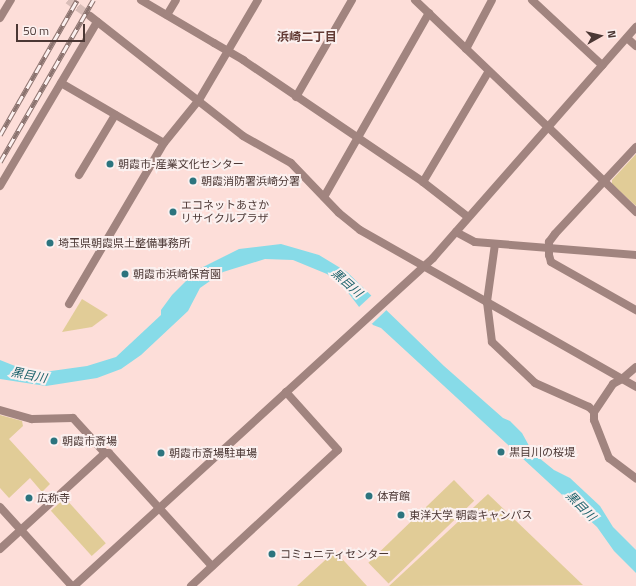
<!DOCTYPE html>
<meta charset="utf-8">
<style>
body{margin:0}
#map{position:relative;width:636px;height:586px;overflow:hidden;background:#fdded9;font-family:"Titillium Web","Noto Sans JP",sans-serif}
div>[style]{position:absolute}
[style*='--x']{left:calc(var(--x)*1px);top:calc(var(--y)*1px);width:calc(var(--w)*1px);rotate:calc(var(--a)*1deg)}
.green>*{inset:0;background:#e1cc97;transform-origin:0 0}
.water>*{inset:0;background:#87dbe8}
.pier>*{inset:0;background:#fdded9;transform-origin:0 0}
.tertiary-tunnel>*{height:8px;margin-top:-4px;transform-origin:0;background:repeating-linear-gradient(90deg,#d9bdb8 0 8px,transparent 0 12px)}
.minor>*{height:8px;margin:-4px;padding:0 4px;transform-origin:4px;border-radius:4px;background:#a1847f}
.tertiary>*{height:8px;margin:-4px;padding:0 4px;transform-origin:4px;border-radius:4px;background:#a1847f}
.rail>*{height:4.5px;margin-top:-2.25px;transform-origin:0;background:repeating-linear-gradient(90deg,#fbf0ef 0 9px,#8b736f 0 18px);box-sizing:border-box;border-block:1px solid #8b736f}
.minor-bridge>*{height:8px;margin:-4px;padding:0 4px;transform-origin:4px;border-radius:4px;background:#a1847f}
.dots>*{width:11px;height:11px;translate:-50% -50%;box-sizing:border-box;border:2px solid #fbf0ef;border-radius:50%}
span{translate:-50% -50%;white-space:nowrap;text-align:center;line-height:1.15;-webkit-text-stroke:4px #fbf0ef;paint-order:stroke}
.poi-label{font-size:11px;color:#4b3734}
.left{translate:0 -50%;text-align:left}
.neighbourhood-label{font-size:12px;color:#623a34;font-weight:700}
.water-label{font-size:12px;color:#1b616a;font-style:italic}
.north{position:absolute;left:580px;top:16px;width:40px;height:40px;-webkit-text-stroke:3px #fbf0ef;paint-order:stroke;rotate:82deg;font-size:11px;font-weight:700;line-height:16px;text-align:center;color:#4b3734}
.north::after{content:'';display:block;margin:auto;width:14px;height:18px;background:#4b3734;clip-path:polygon(50% 0,100% 100%,50% 72%,0 100%)}
.scale{position:absolute;left:16px;top:24px;width:69px;height:18px;box-sizing:border-box;border:2px solid #4b3734;border-top:0;padding-left:5px;font-size:12px;line-height:14px;white-space:nowrap;color:#4b3734;-webkit-text-stroke:3px #fbf0ef;paint-order:stroke}
</style>
<div id="map">
<div class="green">
<i style="clip-path:polygon(636px 154px,636px 206px,612px 184px,612px 180px)"></i>
<i style="clip-path:polygon(82px 299px,108px 315px,92px 327px,62px 332px)"></i>
<i style="clip-path:polygon(0 415px,22px 421px,23px 426px,9px 439px,50px 484px,42px 492px,30px 478px,9px 498px,0 488px)"></i>
<i style="left:454px;top:480px;width:29px;height:119px;rotate:46deg"></i>
<i style="clip-path:polygon(488px 494px,583px 585px,389px 586px)"></i>
<i style="left:65px;top:498px;width:61px;height:19px;rotate:48deg"></i>
<i style="clip-path:polygon(335px 551px,367px 586px,297px 586px)"></i>
</div>
<div class="water">
<i style="clip-path:polygon(281px 244px,319px 255px,347px 272px,444px 366px,503px 418px,510px 421px,522px 433px,533px 453px,554px 470px,570px 478px,600px 506px,613px 527px,636px 550px,636px 573px,614px 551px,597px 527px,381px 328px,373px 325px,346px 290px,327px 274px,293px 260px,265px 259px,223px 272px,200px 288px,188px 311px,141px 355px,121px 369px,97px 378px,46px 386px,0 379px,0 360px,20px 368px,44px 372px,87px 366px,116px 357px,161px 315px,161px 310px,172px 295px,197px 270px,239px 249px)"></i>
</div>
<div class="pier">
<i style="left:373px;top:294px;width:21px;height:21px;rotate:47deg"></i>
</div>
<div class="tertiary-tunnel">
<i style="--x:68;--y:0;--w:27;--a:36"></i>
</div>
<div class="minor">
<i style="--x:141;--y:0;--w:85;--a:30.5"></i>
<i style="--x:167;--y:15;--w:17;--a:-59"></i>
<i style="--x:0;--y:18;--w:21;--a:-59"></i>
<i style="--x:627;--y:38;--w:12;--a:42"></i>
<i style="--x:466;--y:49;--w:55;--a:-62"></i>
<i style="--x:243;--y:60;--w:217;--a:34.1"></i>
<i style="--x:423;--y:182;--w:57;--a:37.9"></i>
<i style="--x:61;--y:83;--w:119;--a:30.2"></i>
<i style="--x:296;--y:97;--w:112;--a:-60"></i>
<i style="--x:547;--y:126;--w:124;--a:44"></i>
<i style="--x:636;--y:147;--w:119;--a:133"></i>
<i style="--x:555;--y:234;--w:10;--a:127"></i>
<i style="--x:549;--y:242;--w:13;--a:90"></i>
<i style="--x:549;--y:255;--w:7;--a:74"></i>
<i style="--x:551;--y:262;--w:98;--a:29.5"></i>
<i style="--x:79;--y:175;--w:70;--a:-59"></i>
<i style="--x:423;--y:182;--w:129;--a:-59.3"></i>
<i style="--x:0;--y:186;--w:191;--a:-59.4"></i>
<i style="--x:324;--y:197;--w:212;--a:-60.3"></i>
<i style="--x:495;--y:244;--w:59;--a:97.9"></i>
<i style="--x:487;--y:302;--w:40;--a:82.9"></i>
<i style="--x:492;--y:342;--w:59;--a:43.6"></i>
<i style="--x:535;--y:383;--w:59;--a:24"></i>
<i style="--x:589;--y:407;--w:7;--a:45"></i>
<i style="--x:622;--y:379;--w:10;--a:151"></i>
<i style="--x:613;--y:384;--w:34;--a:124"></i>
<i style="--x:594;--y:412;--w:8;--a:90"></i>
<i style="--x:594;--y:420;--w:41;--a:68.5"></i>
<i style="--x:609;--y:458;--w:34;--a:37"></i>
<i style="--x:0;--y:410;--w:33;--a:16"></i>
<i style="--x:32;--y:419;--w:41;--a:-1.4"></i>
<i style="--x:73;--y:418;--w:47;--a:47.6"></i>
<i style="--x:0;--y:507;--w:107;--a:47.7"></i>
<i style="--x:0;--y:549;--w:142;--a:-42.4"></i>
<i style="--x:105;--y:453;--w:4;--a:0"></i>
<i style="--x:109;--y:453;--w:153;--a:47.7"></i>
<i style="--x:191;--y:586;--w:200;--a:-42.8"></i>
<i style="--x:338;--y:450;--w:78;--a:-131.9"></i>
</div>
<div class="tertiary">
<i style="--x:415;--y:0;--w:182;--a:43.7"></i>
<i style="--x:532;--y:0;--w:96;--a:42.9"></i>
<i style="--x:90;--y:16;--w:194;--a:38.1"></i>
<i style="--x:243;--y:136;--w:55;--a:29.4"></i>
<i style="--x:291;--y:163;--w:69;--a:46.2"></i>
<i style="--x:339;--y:213;--w:27;--a:39"></i>
<i style="--x:360;--y:230;--w:318;--a:29.6"></i>
<i style="--x:456;--y:232;--w:21;--a:28"></i>
<i style="--x:475;--y:242;--w:162;--a:4.6"></i>
<i style="--x:69;--y:304;--w:187;--a:-59.5"></i>
<i style="--x:164;--y:143;--w:55;--a:-50.9"></i>
<i style="--x:199;--y:100;--w:116;--a:-59.5"></i>
<i style="--x:622;--y:379;--w:18;--a:-41"></i>
<i style="--x:74;--y:586;--w:486;--a:-42.4"></i>
<i style="--x:433;--y:258;--w:308;--a:-48.7"></i>
</div>
<div class="rail">
<i style="--x:0;--y:135;--w:155;--a:-60.3"></i>
<i style="--x:0;--y:162;--w:187;--a:-60.1"></i>
</div>
<div class="minor-bridge">
<i style="--x:214;--y:43;--w:34;--a:30"></i>
</div>
<div class="dots">
<i style="left:110px;top:164px;background:#2c747e"></i>
<i style="left:193px;top:181px;background:#2c747e"></i>
<i style="left:173px;top:212px;background:#2c747e"></i>
<i style="left:50px;top:243px;background:#2c747e"></i>
<i style="left:125px;top:274px;background:#2c747e"></i>
<i style="left:54px;top:441px;background:#2c747e"></i>
<i style="left:501px;top:452px;background:#2c747e"></i>
<i style="left:161px;top:453px;background:#2c747e"></i>
<i style="left:369px;top:496px;background:#2c747e"></i>
<i style="left:29px;top:498px;background:#2c747e"></i>
<i style="left:401px;top:515px;background:#2c747e"></i>
<i style="left:272px;top:554px;background:#2c747e"></i>
</div>
<div class="poi-label">
<span class="left" style="left:118px;top:164px">朝霞市-産業文化センター</span>
<span class="left" style="left:201px;top:181px">朝霞消防署浜崎分署</span>
<span class="left" style="left:181px;top:212px">エコネットあさか<br>リサイクルプラザ</span>
<span class="left" style="left:58px;top:243px">埼玉県朝霞県土整備事務所</span>
<span class="left" style="left:133px;top:274px">朝霞市浜崎保育園</span>
<span class="left" style="left:62px;top:441px">朝霞市斎場</span>
<span class="left" style="left:509px;top:452px">黒目川の桜堤</span>
<span class="left" style="left:169px;top:453px">朝霞市斎場駐車場</span>
<span class="left" style="left:377px;top:496px">体育館</span>
<span class="left" style="left:37px;top:498px">広称寺</span>
<span class="left" style="left:409px;top:515px">東洋大学 朝霞キャンパス</span>
<span class="left" style="left:280px;top:554px">コミュニティセンター</span>
</div>
<div class="neighbourhood-label">
<span style="left:307px;top:37px">浜崎二丁目</span>
</div>
<div class="water-label">
<span style="left:347px;top:283px;rotate:41deg">黒目川</span>
<span style="left:29px;top:375px;rotate:11deg">黒目川</span>
<span style="left:581px;top:506px;rotate:45deg">黒目川</span>
</div>
<div class="north">N</div>
<div class="scale">50 m</div>
</div>
